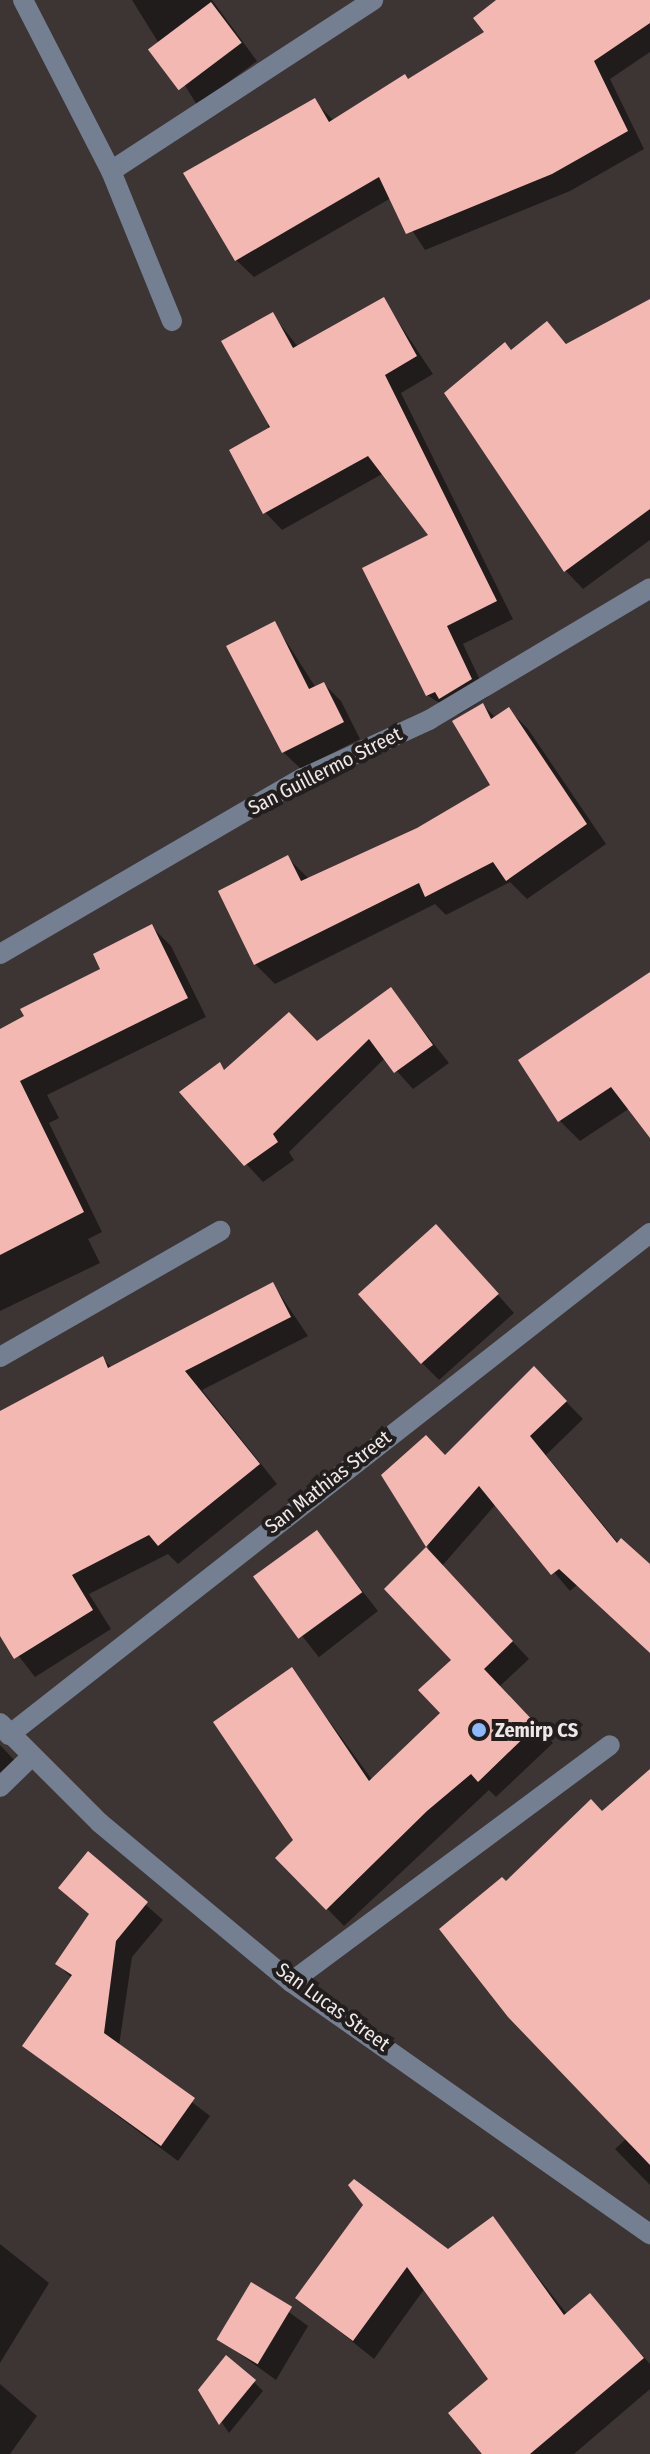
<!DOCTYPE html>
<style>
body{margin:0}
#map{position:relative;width:650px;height:2454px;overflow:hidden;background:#3d3534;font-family:"Fira Sans Condensed",sans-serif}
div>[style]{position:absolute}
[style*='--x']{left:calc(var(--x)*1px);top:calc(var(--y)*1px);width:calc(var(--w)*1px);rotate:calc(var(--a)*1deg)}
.shadow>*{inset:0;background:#0007;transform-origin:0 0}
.building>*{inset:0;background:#f3b8b2;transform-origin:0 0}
.minor>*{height:20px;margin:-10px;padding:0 10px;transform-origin:10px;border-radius:10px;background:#747f91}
.dots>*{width:22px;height:22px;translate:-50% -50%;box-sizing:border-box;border:4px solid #221e1d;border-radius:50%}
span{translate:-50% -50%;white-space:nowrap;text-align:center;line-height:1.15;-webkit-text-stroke:8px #221e1d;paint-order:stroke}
.street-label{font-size:20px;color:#eee8e8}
.poi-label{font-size:20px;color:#eee8e8;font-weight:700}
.left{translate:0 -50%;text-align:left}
</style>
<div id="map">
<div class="shadow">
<i style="clip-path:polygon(132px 0,212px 0,257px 61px,197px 105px)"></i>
<i style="clip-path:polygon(500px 0,650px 0,650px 52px,610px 79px,644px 149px,570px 191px,425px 250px,391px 198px,254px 277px,236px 260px,314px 101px,334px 121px,409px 80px,487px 33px)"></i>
<i style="clip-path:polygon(383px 299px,433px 374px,401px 393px,513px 619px,463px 644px,488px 697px,458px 715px,427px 695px,431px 536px,384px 473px,282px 530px,265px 512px,272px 314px,299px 348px)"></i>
<i style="clip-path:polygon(650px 302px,650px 540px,583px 589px,565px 570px,512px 352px,547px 323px,568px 345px)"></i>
<i style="clip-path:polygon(275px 624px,316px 688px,324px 684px,341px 701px,360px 739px,301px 769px,283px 752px)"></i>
<i style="clip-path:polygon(483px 705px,496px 718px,508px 709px,528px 729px,606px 844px,527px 899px,510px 882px,446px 915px,435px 904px,275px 984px,255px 964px,288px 858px,309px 879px,418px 830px,493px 786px)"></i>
<i style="clip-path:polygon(152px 927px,171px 946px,206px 1017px,47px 1095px,59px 1118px,49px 1123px,102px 1232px,88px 1239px,100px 1263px,0 1311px,0 1032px,103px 970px)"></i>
<i style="clip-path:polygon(390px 989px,449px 1063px,413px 1089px,385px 1058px,289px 1152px,294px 1160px,263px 1182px,181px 1093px,219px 1065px,226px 1071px,317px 1043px)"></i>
<i style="clip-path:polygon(650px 995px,650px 1135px,630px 1108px,580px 1141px,560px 1121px)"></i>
<i style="clip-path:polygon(453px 1244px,514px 1313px,439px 1380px,422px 1363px)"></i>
<i style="clip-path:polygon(273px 1284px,308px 1336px,202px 1390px,277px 1484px,178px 1564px,168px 1554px,89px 1594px,111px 1629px,35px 1677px,0 1632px,0 1414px,102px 1358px,112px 1368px)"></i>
<i style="clip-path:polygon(534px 1369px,583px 1419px,546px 1455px,619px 1544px,650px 1566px,650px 1652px,577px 1585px,570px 1591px,496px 1504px,442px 1566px,529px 1659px,499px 1687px,553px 1743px,496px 1797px,489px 1790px,344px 1926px,278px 1858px,296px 1841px,292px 1670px,373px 1781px,442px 1713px,454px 1660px,386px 1589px,429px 1548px,384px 1475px,446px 1457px)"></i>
<i style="left:317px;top:1533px;width:99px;height:75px;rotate:52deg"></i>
<i style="clip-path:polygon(0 1745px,19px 1765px,0 1782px)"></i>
<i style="clip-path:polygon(650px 1790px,650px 2185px,615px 2149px,627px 2138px,506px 1884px,602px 1813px)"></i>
<i style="clip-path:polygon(88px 1854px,163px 1920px,132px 1957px,119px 2046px,210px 2116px,178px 2161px,24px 2046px,72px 1978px,57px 1964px,90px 1915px)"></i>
<i style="clip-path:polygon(492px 2219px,567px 2314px,590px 2295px,650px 2364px,650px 2389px,574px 2454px,485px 2454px,491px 2379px,425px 2288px,374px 2359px,298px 2298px,448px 2251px)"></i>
<i style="clip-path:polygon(0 2244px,49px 2283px,0 2363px)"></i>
<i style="clip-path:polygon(252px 2285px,308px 2326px,276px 2380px,219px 2339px)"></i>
<i style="clip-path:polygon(254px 2382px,263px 2391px,229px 2433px,200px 2390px)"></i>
<i style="clip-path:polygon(0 2384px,37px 2416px,10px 2454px,0 2454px)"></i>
</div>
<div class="building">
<i style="clip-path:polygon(496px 0,650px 0,650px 23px,594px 61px,628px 131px,552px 174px,406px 234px,379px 177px,235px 261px,183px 173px,315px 98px,329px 122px,405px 74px,408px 79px,484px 32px,473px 18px)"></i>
<i style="left:211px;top:2px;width:51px;height:79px;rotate:53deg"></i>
<i style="clip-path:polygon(384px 297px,417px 356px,385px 375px,497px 601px,447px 626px,472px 679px,439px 699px,435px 692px,426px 696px,362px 568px,428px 535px,368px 456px,263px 514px,229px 450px,270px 427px,221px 341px,273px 312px,293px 348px)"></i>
<i style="clip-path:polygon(650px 299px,650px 509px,564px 572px,444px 393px,505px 342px,511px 350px,547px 321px,566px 344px)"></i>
<i style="clip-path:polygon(275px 621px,309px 689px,324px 682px,344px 722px,282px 753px,226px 646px)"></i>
<i style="clip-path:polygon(483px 703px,491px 719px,509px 707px,587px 824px,506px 881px,493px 862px,425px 897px,419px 883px,254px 965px,218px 891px,288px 855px,301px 881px,417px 828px,490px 785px,452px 721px)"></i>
<i style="clip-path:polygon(152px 924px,188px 998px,20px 1081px,84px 1212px,0 1255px,0 1029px,24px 1016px,20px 1009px,100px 969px,93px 954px)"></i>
<i style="clip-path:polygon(650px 972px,650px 1138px,611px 1087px,558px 1122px,518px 1060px)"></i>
<i style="clip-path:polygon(391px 987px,433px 1045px,394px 1073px,369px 1039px,273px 1134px,278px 1142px,244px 1166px,179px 1092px,220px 1062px,224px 1070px,289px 1012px,317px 1041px)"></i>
<i style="left:436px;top:1224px;width:94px;height:105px;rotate:48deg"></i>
<i style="clip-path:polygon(273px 1282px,291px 1317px,185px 1371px,260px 1464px,158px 1546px,149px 1535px,72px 1575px,93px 1610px,14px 1659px,0 1636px,0 1411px,103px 1356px,108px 1368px)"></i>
<i style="clip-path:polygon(534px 1366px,567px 1401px,530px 1436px,617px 1543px,621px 1538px,650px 1564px,650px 1653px,559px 1569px,551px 1575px,479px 1486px,426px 1547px,381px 1475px,426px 1435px,445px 1455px)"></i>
<i style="left:317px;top:1530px;width:77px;height:79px;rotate:54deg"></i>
<i style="clip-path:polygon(426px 1547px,513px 1641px,484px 1669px,537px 1725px,478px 1782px,471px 1774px,427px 1811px,326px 1910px,275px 1858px,293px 1840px,213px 1722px,292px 1667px,369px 1781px,440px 1713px,418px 1690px,451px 1660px,384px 1589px)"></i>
<i style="clip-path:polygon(650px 1769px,650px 2165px,508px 2017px,439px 1929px,502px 1877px,506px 1881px,591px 1799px,602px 1811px)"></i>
<i style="clip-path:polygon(88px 1851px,148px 1902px,116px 1941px,104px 2033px,195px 2098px,161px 2146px,22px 2046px,72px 1975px,55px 1964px,89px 1914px,58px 1888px)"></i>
<i style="clip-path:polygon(354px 2179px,448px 2249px,493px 2216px,564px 2315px,590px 2293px,644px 2358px,530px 2454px,482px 2454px,448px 2413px,488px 2379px,407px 2267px,353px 2341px,295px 2298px,363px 2205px,348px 2185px)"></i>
<i style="left:251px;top:2282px;width:48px;height:67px;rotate:31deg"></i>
<i style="clip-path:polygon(226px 2355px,256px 2380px,219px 2425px,198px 2390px)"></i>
</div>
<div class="minor">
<i style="--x:23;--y:0;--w:192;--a:62.8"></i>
<i style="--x:111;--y:171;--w:162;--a:67.9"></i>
<i style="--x:111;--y:171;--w:313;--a:-33.1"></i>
<i style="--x:0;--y:954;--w:350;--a:-30.2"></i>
<i style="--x:303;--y:778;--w:139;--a:-24.7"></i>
<i style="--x:429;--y:720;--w:257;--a:-30.8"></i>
<i style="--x:0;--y:1357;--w:254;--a:-29.8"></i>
<i style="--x:0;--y:1723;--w:141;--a:45"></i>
<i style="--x:100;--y:1823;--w:249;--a:39.8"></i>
<i style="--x:291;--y:1982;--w:439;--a:35.1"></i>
<i style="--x:9;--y:1735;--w:814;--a:-38.07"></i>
<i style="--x:0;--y:1787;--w:43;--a:-44.1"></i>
<i style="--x:291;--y:1982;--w:397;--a:-36.6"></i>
</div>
<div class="dots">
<i style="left:479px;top:1730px;background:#8db9fc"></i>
</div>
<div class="street-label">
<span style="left:325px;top:771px;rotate:-27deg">San Guillermo Street</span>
<span style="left:328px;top:1482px;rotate:-38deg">San Mathias Street</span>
<span style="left:333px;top:2007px;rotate:36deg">San Lucas Street</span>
</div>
<div class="poi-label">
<span class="left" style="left:495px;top:1730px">Zemirp CS</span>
</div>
</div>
